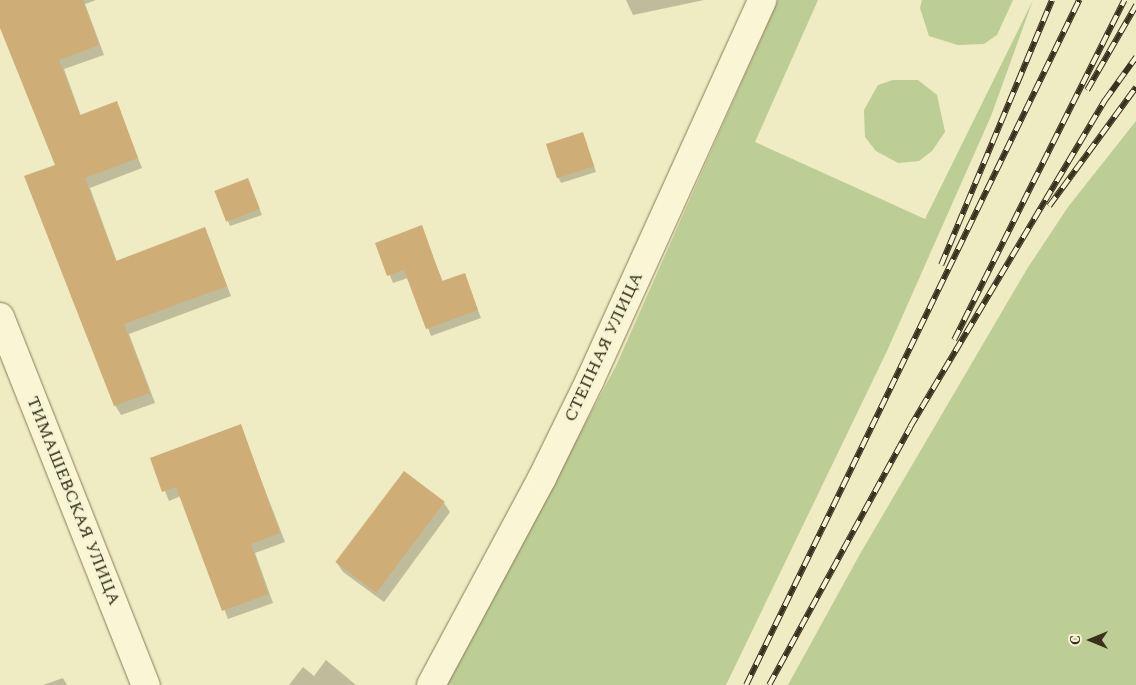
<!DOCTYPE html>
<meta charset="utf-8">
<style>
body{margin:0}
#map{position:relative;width:1136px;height:685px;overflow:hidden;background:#efebc2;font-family:Spectral,serif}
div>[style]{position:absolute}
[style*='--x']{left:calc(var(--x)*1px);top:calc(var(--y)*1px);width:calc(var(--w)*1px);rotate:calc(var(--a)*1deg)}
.green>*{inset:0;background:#bccd95}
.shadow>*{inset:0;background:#0003}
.building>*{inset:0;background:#cead77;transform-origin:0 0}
.roads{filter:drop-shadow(0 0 1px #897c58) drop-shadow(0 0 1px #897c58)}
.minor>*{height:28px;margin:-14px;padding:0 14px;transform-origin:14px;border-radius:14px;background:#faf6d5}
.rail>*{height:5.5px;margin-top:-2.75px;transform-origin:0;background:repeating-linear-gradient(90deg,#f6f3d2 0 11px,#39301d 0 22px);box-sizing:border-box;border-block:1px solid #39301d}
span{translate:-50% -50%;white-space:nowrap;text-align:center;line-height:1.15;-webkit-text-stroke:4px #f6f3d2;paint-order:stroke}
.street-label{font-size:18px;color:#39301d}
.north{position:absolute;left:1066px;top:615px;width:50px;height:50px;-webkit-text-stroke:4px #f6f3d2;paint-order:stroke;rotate:270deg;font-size:14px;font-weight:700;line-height:20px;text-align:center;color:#39301d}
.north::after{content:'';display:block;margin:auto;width:18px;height:22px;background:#39301d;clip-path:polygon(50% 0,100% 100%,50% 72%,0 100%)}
</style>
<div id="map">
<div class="green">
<i style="clip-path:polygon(778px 0,818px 0,755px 142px,925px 219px,1033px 0,991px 116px,887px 351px,726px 685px,445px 685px,616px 366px)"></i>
<i style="clip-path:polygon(922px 0,1013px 0,997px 35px,984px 44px,958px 45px,929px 36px,920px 8px)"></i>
<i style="clip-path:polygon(893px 80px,918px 80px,937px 95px,945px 132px,932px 151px,919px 161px,898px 163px,876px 151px,865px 137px,864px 110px,878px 85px)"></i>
<i style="clip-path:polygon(1136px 121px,1136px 685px,788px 685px,860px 554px,1027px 269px,1068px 207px)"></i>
</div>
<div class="shadow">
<i style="clip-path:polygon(0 0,96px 0,85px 4px,104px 55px,64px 69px,81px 116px,116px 103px,142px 168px,90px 188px,117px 262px,205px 229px,231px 296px,129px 334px,155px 403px,121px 415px,115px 405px,56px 166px,0 24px)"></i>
<i style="clip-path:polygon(626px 0,704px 0,633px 15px)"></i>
<i style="clip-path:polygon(583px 134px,596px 172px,561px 183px,558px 177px)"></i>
<i style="clip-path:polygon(250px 185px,262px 215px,230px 226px,216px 191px)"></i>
<i style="clip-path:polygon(421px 227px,443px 282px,464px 275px,481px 318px,431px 336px,408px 278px,393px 283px,377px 244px)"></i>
<i style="clip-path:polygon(240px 425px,285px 542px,255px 553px,273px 603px,228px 619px,181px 496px,169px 501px,152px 459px)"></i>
<i style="clip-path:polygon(444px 503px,450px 512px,384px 602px,343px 572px,337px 563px)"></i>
<i style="clip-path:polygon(326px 660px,356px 685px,289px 685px,303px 667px,314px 676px)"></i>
<i style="clip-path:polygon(63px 678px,67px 685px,43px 685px)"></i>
</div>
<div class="building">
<i style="clip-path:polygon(0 0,83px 0,99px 45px,59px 60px,80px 115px,117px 101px,138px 158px,85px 178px,116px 261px,205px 227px,227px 286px,124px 324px,150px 393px,114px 406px,24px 176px,55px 165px,0 28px)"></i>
<i style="left:583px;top:132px;width:36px;height:39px;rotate:72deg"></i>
<i style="left:248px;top:178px;width:33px;height:36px;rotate:69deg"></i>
<i style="clip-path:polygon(422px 225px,442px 281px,465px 273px,478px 310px,426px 329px,404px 270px,387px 276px,375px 243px)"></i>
<i style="clip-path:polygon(241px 424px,280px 533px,251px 544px,268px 594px,222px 611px,176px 487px,162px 492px,150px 458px)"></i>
<i style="left:404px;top:471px;width:51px;height:114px;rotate:37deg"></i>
</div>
<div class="roads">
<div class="minor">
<i style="--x:0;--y:317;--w:396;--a:68.4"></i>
<i style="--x:431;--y:685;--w:235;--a:-61.8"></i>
<i style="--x:542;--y:478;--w:109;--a:-63.9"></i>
<i style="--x:590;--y:380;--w:417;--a:-65.6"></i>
</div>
</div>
<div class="rail">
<i style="--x:1087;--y:90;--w:98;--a:-60"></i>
<i style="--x:1049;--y:206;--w:147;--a:-53.8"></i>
<i style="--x:941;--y:265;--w:287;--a:-67.3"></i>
<i style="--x:954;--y:340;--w:380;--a:-63.4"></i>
<i style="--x:746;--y:685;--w:762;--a:-64.07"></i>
<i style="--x:769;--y:685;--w:294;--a:-61.3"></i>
<i style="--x:910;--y:427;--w:381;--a:-59.2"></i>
<i style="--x:1105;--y:100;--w:53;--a:-54.2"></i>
</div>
<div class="street-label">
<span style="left:604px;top:347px;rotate:-65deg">СТЕПНАЯ УЛИЦА</span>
<span style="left:73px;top:501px;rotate:68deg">ТИМАШЕВСКАЯ УЛИЦА</span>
</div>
<div class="north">С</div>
</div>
